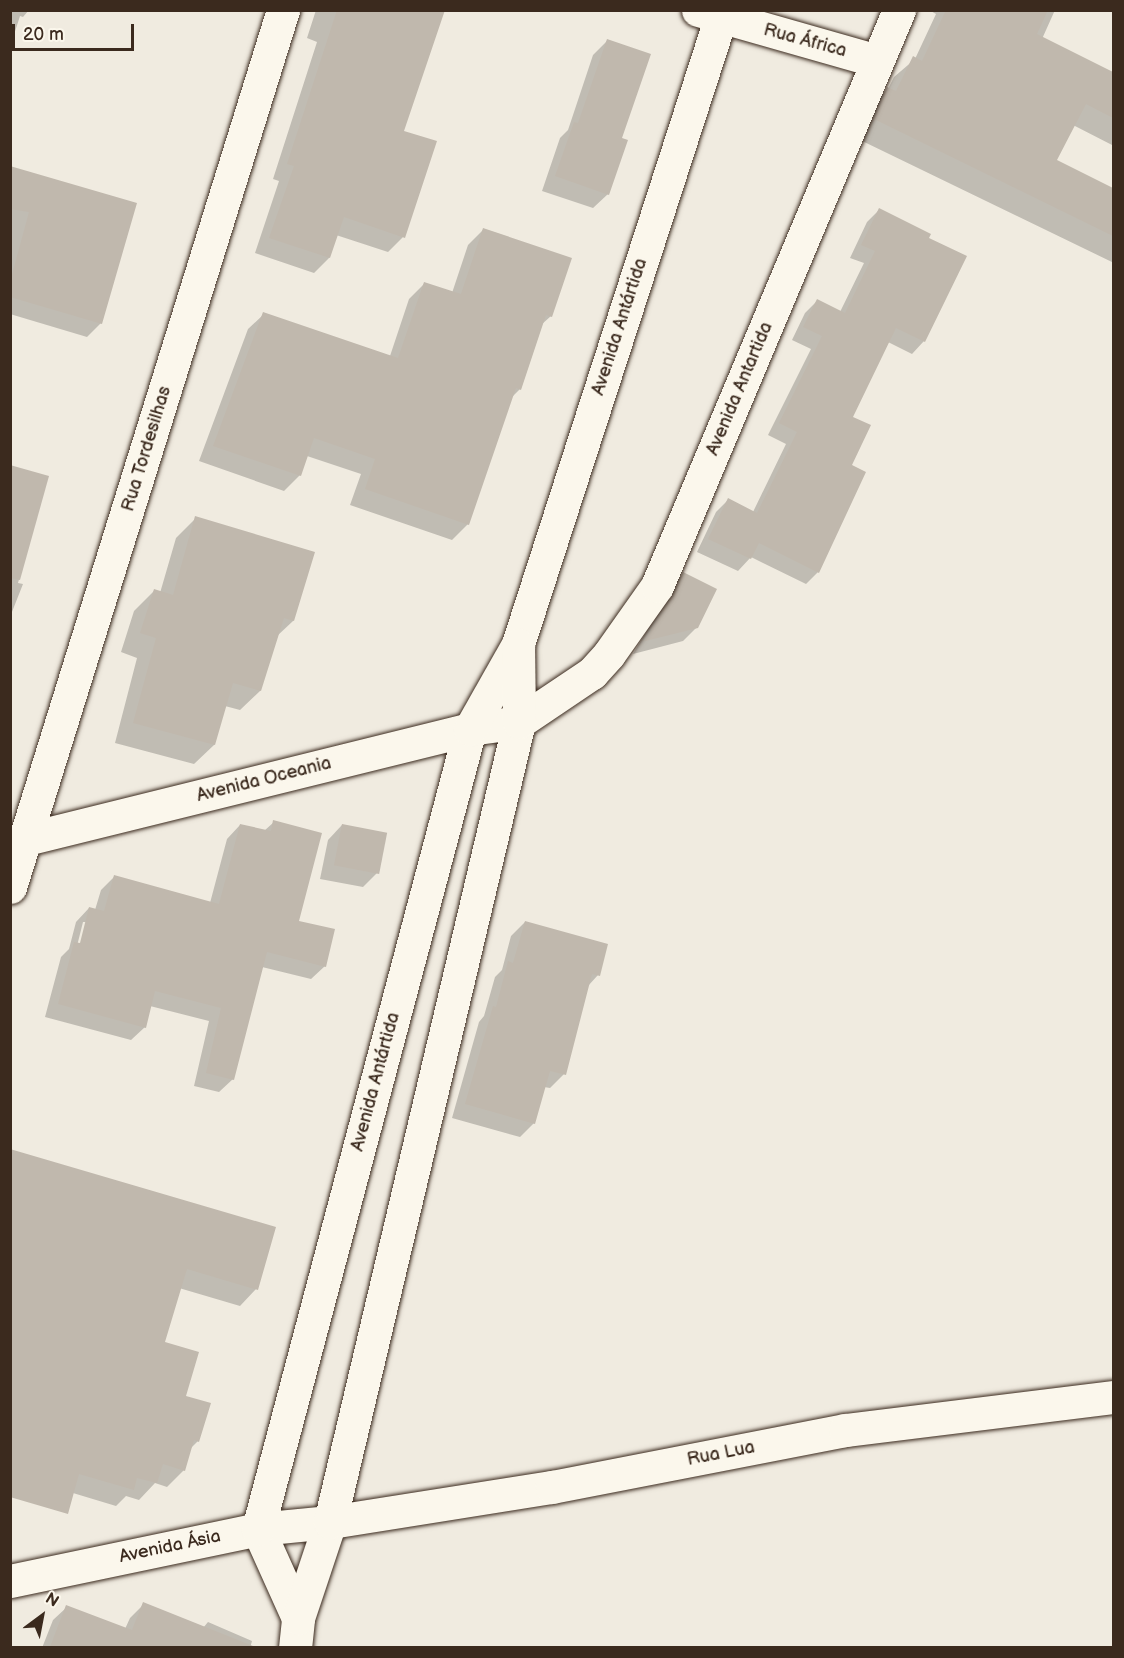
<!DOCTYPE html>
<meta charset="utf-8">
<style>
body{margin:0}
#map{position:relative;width:1124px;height:1658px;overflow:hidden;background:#f0ebe0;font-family:"Balsamiq Sans",sans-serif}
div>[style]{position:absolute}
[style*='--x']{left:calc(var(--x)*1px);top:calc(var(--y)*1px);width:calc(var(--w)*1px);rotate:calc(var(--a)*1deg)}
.shadow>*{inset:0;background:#0003}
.building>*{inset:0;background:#c0b8ad;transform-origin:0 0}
.roads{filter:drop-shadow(0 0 2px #3b2a1e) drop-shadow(0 0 2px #3b2a1e)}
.minor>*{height:33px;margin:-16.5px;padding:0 16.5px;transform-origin:16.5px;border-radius:16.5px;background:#fbf7ec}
span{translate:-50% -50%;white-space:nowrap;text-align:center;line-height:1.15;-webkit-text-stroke:4.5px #fbf7ec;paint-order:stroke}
.street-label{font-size:18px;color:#3b2a1e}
.frame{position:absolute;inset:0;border:12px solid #3b2a1e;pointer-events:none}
.north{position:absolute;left:12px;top:1586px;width:60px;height:60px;-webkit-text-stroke:4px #fbf7ec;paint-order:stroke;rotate:32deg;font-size:16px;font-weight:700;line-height:24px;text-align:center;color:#3b2a1e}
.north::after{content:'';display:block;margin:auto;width:21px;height:27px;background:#3b2a1e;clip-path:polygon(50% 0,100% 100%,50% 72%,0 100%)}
.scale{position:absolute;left:12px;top:24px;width:122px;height:27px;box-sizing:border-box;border:3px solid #3b2a1e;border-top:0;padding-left:8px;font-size:18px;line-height:21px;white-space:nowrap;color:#3b2a1e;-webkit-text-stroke:4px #fbf7ec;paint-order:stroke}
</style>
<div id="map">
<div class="shadow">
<i style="clip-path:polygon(10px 10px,29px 10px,23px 17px,20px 16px,10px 47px)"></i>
<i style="clip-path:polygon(316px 10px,436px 10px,402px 132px,403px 237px,388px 252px,336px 235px,329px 258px,314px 273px,255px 253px,279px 181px,273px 179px,317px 42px,307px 38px)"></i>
<i style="clip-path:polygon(929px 10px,1055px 10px,1042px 39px,1114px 73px,1114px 146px,1073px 125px,1055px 160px,1114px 190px,1114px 263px,856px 138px,869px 107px,888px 89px,894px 77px,915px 59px,936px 14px)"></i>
<i style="clip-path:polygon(607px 41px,620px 139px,608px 194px,593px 208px,542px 191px,560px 138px,568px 130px,593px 55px)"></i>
<i style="clip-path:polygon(10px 168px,101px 323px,87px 337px,10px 314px)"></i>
<i style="clip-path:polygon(879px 210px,924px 341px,912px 354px,888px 342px,851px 417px,850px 465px,818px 572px,806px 584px,751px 557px,738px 571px,697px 552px,716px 512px,728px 500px,753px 512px,786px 444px,768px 435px,811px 349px,792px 340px,805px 313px,817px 301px,840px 312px,864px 263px,850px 258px,867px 222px)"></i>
<i style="clip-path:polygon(484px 229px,551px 316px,541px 325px,520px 389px,511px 398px,468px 524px,452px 540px,350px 505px,361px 474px,307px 456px,300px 475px,284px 491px,199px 461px,248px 329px,264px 314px,390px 356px,409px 299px,424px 284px,452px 293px,468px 245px)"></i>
<i style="clip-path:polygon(10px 467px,47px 477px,18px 583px,23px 584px,10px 617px)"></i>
<i style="clip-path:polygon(196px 518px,313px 553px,293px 621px,276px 637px,260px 691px,240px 710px,225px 706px,214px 745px,194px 764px,115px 743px,137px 658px,121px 652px,134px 611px,154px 591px,160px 593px,176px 538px)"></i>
<i style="clip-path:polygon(684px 573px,697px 627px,683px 641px,633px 654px,660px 609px,670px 588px)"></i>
<i style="clip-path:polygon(evenodd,274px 822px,297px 922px,325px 966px,311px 979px,262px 967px,233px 1079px,219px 1092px,194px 1086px,209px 1021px,150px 1006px,145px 1027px,131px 1040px,45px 1017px,61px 957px,69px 949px,76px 922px,89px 908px,95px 910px,101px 890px,114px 877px,210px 903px,227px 839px,240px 825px,264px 831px,274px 822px,83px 922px,87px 922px,79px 951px,76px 950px,83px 922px)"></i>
<i style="clip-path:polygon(342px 825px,377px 873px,363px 887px,320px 879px,328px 840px)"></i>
<i style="clip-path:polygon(525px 922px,598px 975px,588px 986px,564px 1074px,550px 1088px,544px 1087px,534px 1123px,520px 1137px,452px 1118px,479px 1022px,484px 1016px,495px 977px,502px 970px,511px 936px)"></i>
<i style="clip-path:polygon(10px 1151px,256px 1289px,240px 1306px,179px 1288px,163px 1344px,198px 1441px,190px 1449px,184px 1470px,167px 1487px,155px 1483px,139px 1500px,126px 1496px,116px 1506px,10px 1474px)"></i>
<i style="clip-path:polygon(144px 1604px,203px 1628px,208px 1622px,252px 1641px,250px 1648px,42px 1648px,53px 1620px,67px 1607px,125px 1629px,130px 1618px)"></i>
</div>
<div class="building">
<i style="clip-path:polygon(337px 10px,445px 10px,404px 131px,437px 141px,405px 238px,344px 217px,330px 258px,269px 238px,294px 166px,287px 164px)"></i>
<i style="clip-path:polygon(946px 10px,1048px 10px,1037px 34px,1113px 72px,1113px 118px,1086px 104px,1057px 160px,1113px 188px,1113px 236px,874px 119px,887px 87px,896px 91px,913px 56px,922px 61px)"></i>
<i style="clip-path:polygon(607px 39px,651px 54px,622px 138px,628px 140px,609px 195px,555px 176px,574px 122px,578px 123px)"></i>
<i style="clip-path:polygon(10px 166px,137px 203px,102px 324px,10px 297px,10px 282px,29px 212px,10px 209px)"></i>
<i style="clip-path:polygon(879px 208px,931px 234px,929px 238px,967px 256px,925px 342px,896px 328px,853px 417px,871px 425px,852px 465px,866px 472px,819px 573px,759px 543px,751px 559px,708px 539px,728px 498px,757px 513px,797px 432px,779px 423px,822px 336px,803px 327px,817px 299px,845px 313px,875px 251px,861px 245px)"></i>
<i style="clip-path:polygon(483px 228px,572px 258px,552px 317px,546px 315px,521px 390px,516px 388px,469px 525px,365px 489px,375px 459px,314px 438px,301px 476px,213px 446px,263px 312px,398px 358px,424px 282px,461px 294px)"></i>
<i style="clip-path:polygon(10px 465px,49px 476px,20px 580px,10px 578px)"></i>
<i style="clip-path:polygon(195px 516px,315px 552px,294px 621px,284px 618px,261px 691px,233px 683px,215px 745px,133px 723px,156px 638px,140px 633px,154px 589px,173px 595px)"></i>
<i style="clip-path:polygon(683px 572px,717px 589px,698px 628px,645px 641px,674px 593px)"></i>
<i style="clip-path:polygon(273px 820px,322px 833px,299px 921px,335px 929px,326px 967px,267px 952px,234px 1080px,206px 1073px,221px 1008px,155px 991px,146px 1028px,58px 1004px,74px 942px,80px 943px,89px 907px,104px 911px,114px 875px,219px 904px,240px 824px,271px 831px)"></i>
<i style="left:342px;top:824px;width:46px;height:42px;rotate:11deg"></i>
<i style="clip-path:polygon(525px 921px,608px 944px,600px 976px,592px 974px,566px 1075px,550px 1071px,535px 1124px,465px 1104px,493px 1006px,496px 1007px,508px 961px,513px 963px)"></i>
<i style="clip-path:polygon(10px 1149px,276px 1227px,258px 1290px,187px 1269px,165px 1342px,199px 1352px,186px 1396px,211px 1403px,199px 1442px,194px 1440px,185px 1471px,163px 1464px,157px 1483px,137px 1478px,134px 1490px,79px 1474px,68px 1514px,10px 1497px)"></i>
<i style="clip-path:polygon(143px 1602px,253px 1646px,252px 1647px,50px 1647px,66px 1605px,132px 1630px)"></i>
</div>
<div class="roads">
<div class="minor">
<i style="--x:698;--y:10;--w:186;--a:15.9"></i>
<i style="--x:10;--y:843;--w:474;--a:-13.9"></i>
<i style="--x:470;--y:729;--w:49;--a:-8.1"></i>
<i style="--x:519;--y:722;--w:88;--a:-33.9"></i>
<i style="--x:592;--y:673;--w:25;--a:-48"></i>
<i style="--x:609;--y:654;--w:83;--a:-54.8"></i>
<i style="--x:657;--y:586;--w:625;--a:-67.21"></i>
<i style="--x:10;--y:887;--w:919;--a:-72.71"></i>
<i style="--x:10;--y:1581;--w:253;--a:-11.8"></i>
<i style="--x:258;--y:1529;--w:72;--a:-5.6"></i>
<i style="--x:330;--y:1522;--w:225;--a:-9"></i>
<i style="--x:552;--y:1487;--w:298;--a:-11"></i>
<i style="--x:845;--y:1430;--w:271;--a:-7"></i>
<i style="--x:298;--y:1618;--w:98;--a:-114.2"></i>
<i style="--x:258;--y:1529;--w:828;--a:-75.16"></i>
<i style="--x:470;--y:729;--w:98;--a:-60.5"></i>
<i style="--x:518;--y:644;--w:666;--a:-72.08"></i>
<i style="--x:295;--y:1648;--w:30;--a:-84"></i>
<i style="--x:298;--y:1618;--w:101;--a:-71.6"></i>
<i style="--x:330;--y:1522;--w:822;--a:-76.71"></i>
<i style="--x:519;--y:722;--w:77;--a:-90.7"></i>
</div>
</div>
<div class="street-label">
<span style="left:805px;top:41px;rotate:15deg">Rua África</span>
<span style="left:620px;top:327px;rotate:-72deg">Avenida Antártida</span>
<span style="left:740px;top:389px;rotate:-67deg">Avenida Antartida</span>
<span style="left:147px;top:449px;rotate:-73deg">Rua Tordesilhas</span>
<span style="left:264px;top:780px;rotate:-14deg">Avenida Oceania</span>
<span style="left:376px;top:1082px;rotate:-75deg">Avenida Antártida</span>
<span style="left:721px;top:1454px;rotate:-11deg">Rua Lua</span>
<span style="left:170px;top:1547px;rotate:-12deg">Avenida Ásia</span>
</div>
<div class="frame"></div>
<div class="north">N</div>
<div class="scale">20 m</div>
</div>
